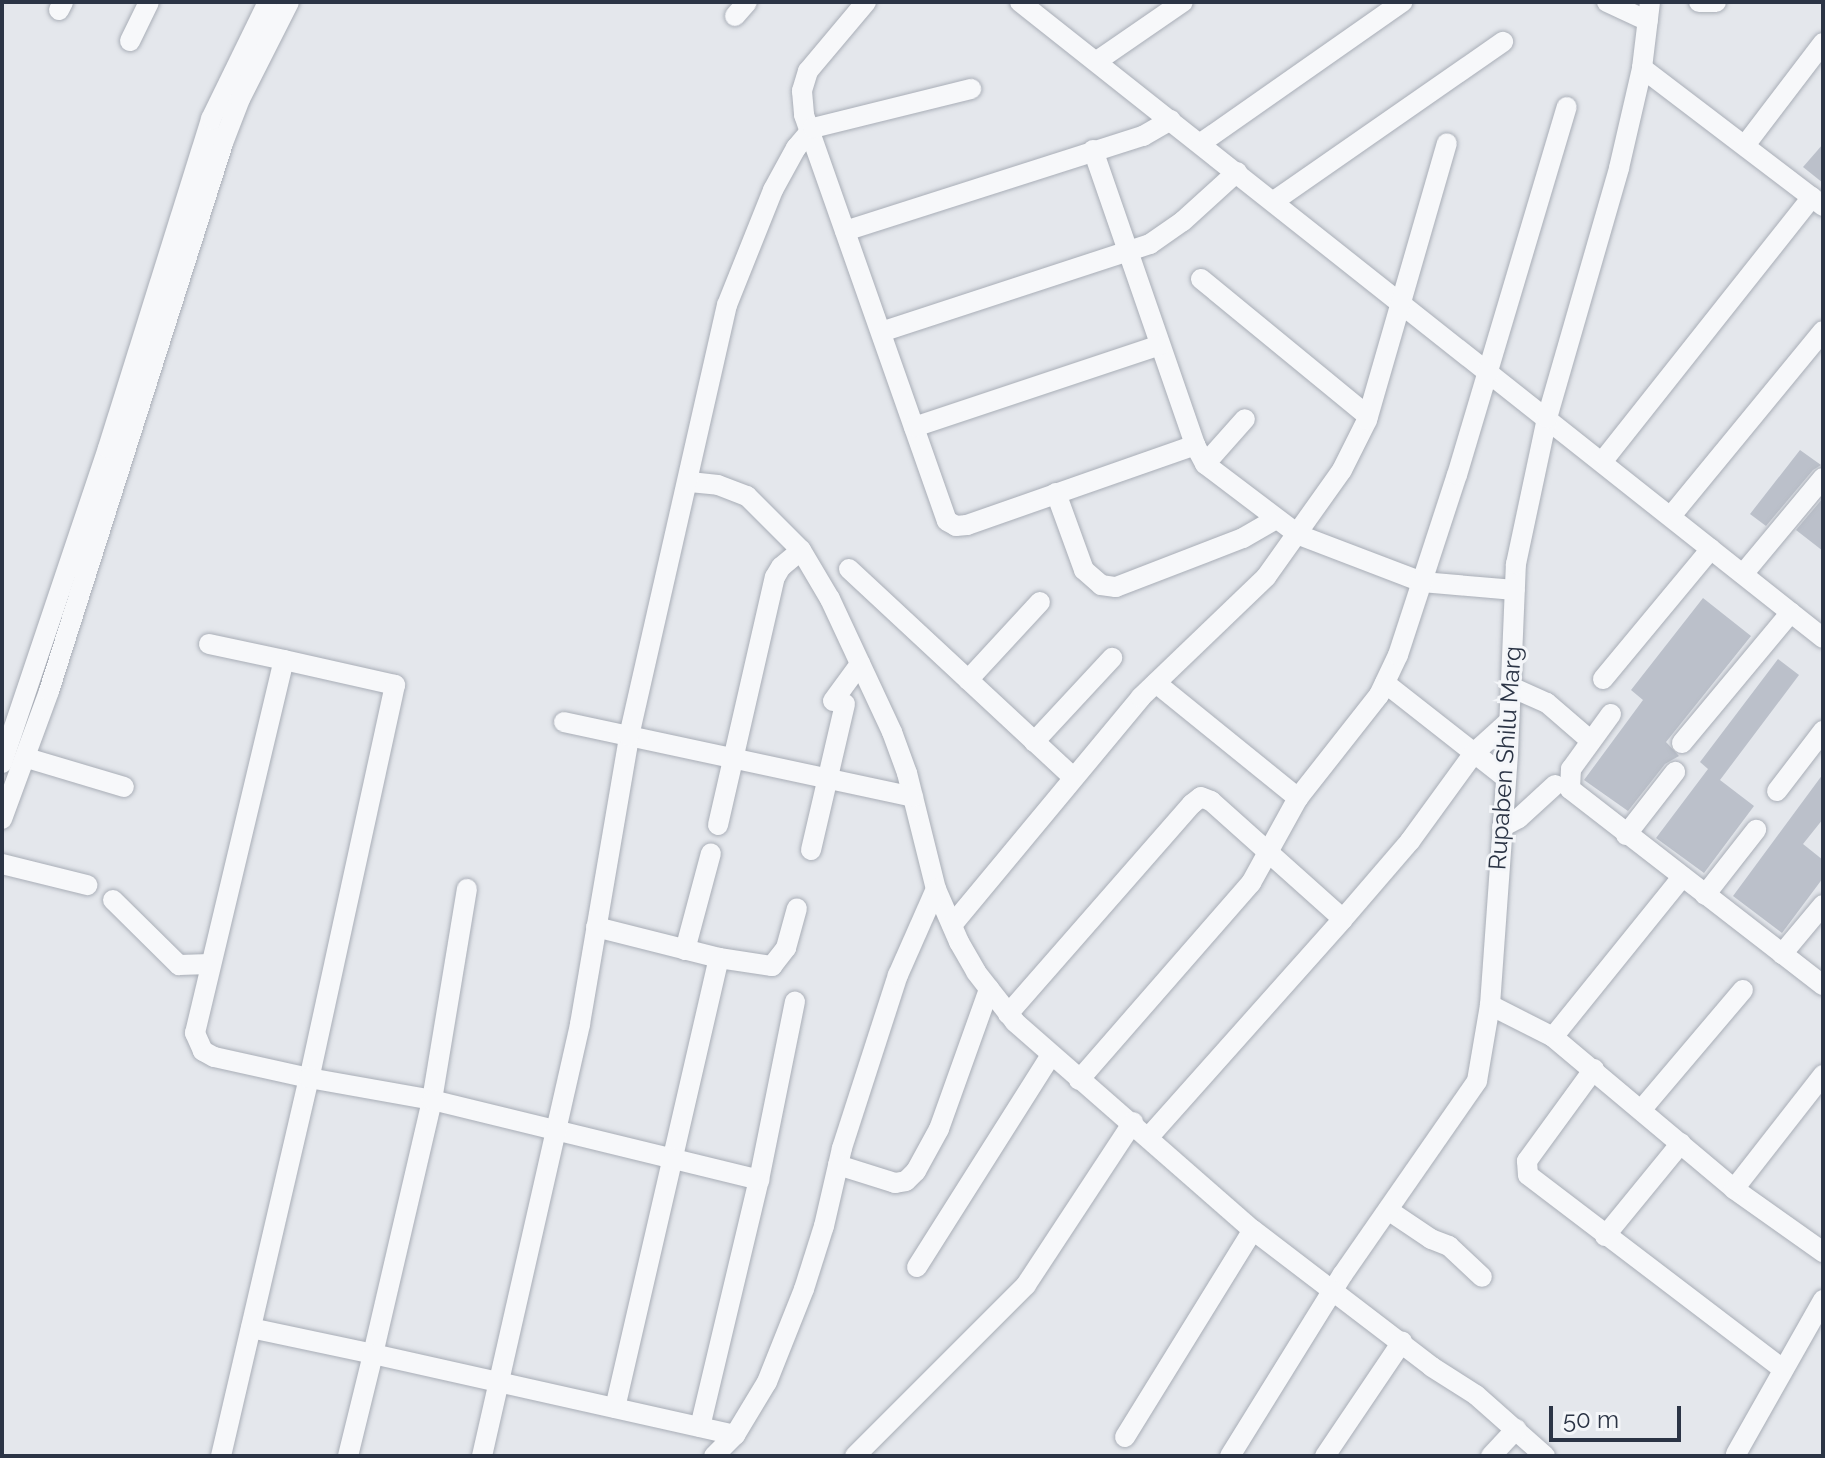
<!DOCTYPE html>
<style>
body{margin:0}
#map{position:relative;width:1825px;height:1458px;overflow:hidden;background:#e4e7ec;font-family:Raleway,sans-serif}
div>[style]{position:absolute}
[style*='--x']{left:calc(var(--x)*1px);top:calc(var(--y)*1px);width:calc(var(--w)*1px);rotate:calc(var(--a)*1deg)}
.building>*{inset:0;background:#bbc0ca}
.roads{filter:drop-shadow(0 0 2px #a9aeb7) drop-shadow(0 0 2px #a9aeb7)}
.minor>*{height:20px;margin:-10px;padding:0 10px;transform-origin:10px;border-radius:10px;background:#f7f8fa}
span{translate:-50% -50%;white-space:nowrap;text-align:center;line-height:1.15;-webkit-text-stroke:6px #f4f6f9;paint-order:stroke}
.street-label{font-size:24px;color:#2b3445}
.frame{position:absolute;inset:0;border:4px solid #2b3445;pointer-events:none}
.scale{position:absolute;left:1549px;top:1406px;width:132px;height:36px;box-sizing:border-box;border:4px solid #2b3445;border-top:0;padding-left:10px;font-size:24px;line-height:28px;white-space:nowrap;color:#2b3445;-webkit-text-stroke:6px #f4f6f9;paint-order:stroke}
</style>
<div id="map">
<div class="building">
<i style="clip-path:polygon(1823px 144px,1823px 183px,1803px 167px)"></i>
<i style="clip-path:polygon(1800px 450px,1821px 465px,1813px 470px,1766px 526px,1750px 514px)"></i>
<i style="clip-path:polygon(1823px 498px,1823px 551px,1796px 530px)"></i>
<i style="clip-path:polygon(1703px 598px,1751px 636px,1666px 742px,1679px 756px,1665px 764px,1628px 811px,1584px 780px,1643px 700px,1631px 690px)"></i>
<i style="clip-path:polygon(1778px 659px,1799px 675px,1720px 780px,1754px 806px,1704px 873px,1656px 838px,1708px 769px,1700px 762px)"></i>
<i style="clip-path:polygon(1823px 774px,1823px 819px,1803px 844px,1823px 860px,1823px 878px,1782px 933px,1733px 896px)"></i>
</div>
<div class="roads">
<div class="minor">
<i style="--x:866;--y:2;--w:90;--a:130"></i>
<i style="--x:808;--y:71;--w:21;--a:107"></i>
<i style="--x:802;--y:91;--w:24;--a:85"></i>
<i style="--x:804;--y:115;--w:430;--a:70.6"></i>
<i style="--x:947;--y:521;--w:10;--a:29"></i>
<i style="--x:956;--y:526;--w:11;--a:-5"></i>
<i style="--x:967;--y:525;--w:242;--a:-19.3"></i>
<i style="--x:1020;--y:2;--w:1024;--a:38.38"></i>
<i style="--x:1607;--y:2;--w:45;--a:24.9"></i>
<i style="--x:1699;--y:2;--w:17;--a:0"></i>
<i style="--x:59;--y:10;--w:9;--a:-63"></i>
<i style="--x:735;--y:16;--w:18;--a:-49"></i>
<i style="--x:130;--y:41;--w:43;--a:-64"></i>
<i style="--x:1097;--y:61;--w:104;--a:-34.5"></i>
<i style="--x:1642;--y:68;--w:228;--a:37.3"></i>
<i style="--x:1201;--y:143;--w:246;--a:-35"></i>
<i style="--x:1746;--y:144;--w:127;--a:-52.7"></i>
<i style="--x:1093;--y:150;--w:312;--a:70.9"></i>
<i style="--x:1195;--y:445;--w:21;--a:62"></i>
<i style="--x:1205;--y:464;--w:118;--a:37.1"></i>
<i style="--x:1299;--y:535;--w:132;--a:20.9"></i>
<i style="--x:1422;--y:582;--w:93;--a:4.9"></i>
<i style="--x:1274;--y:201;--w:279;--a:-34.8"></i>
<i style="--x:845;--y:231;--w:313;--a:-17.7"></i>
<i style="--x:1143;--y:136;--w:32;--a:-30"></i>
<i style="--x:1201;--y:279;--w:216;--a:39.4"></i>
<i style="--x:881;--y:332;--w:283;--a:-18.1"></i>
<i style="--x:1150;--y:244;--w:40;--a:-34.9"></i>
<i style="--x:1183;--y:221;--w:73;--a:-42.2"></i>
<i style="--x:914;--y:427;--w:259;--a:-18.4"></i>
<i style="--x:1602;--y:462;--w:338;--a:-51.6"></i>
<i style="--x:1205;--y:464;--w:60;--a:-48.4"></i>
<i style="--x:690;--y:482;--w:28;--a:6"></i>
<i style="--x:718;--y:485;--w:31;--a:21"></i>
<i style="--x:747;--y:496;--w:76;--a:45"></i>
<i style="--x:801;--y:550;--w:57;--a:59.4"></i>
<i style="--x:830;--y:599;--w:147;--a:65"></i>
<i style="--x:892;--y:732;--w:44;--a:69.9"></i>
<i style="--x:907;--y:773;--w:120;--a:76"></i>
<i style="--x:936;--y:889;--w:58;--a:66.5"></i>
<i style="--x:959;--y:942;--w:34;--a:60"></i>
<i style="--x:976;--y:972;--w:63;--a:52"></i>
<i style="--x:1015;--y:1022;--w:316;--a:41.2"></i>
<i style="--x:1253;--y:1230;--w:225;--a:37.4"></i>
<i style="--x:1432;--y:1367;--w:52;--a:32.5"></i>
<i style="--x:1476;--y:1395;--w:92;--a:41.5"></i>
<i style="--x:1056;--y:493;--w:82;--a:70"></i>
<i style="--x:1084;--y:570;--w:23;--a:41"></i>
<i style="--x:1101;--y:585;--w:15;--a:8"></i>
<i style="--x:1116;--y:587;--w:136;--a:-21.1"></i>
<i style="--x:1243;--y:538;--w:38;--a:-30"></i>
<i style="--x:1671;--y:516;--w:239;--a:-50.6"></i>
<i style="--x:849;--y:569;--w:306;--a:42.9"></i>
<i style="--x:1743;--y:574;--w:125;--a:-50.2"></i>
<i style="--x:209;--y:644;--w:77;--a:12"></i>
<i style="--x:284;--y:660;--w:114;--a:12.7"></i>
<i style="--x:395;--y:685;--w:402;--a:102.3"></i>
<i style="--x:309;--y:1078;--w:97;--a:-167.5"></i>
<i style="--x:214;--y:1057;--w:13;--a:-151"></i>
<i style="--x:203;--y:1051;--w:20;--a:-114"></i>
<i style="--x:195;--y:1033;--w:383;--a:-76.6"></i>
<i style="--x:1603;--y:679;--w:169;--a:-50.3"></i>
<i style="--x:968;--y:680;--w:106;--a:-47.3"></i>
<i style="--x:1156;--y:683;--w:183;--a:39"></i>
<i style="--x:1385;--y:683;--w:154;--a:38.1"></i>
<i style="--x:1511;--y:687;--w:39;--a:24"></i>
<i style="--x:1547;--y:703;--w:58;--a:40.8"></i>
<i style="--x:833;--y:701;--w:46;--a:-53.9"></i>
<i style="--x:1611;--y:714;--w:68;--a:126"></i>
<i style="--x:1571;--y:769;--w:20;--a:93"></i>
<i style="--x:1570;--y:789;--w:320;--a:37.8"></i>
<i style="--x:564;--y:722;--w:357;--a:12.1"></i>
<i style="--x:1034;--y:742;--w:115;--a:-47.1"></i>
<i style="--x:1682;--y:743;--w:170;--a:-50.2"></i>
<i style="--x:27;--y:758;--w:101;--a:16.6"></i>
<i style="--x:2;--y:763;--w:332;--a:-71.4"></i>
<i style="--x:108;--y:448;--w:345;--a:-72.6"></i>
<i style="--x:211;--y:119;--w:130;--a:-64"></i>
<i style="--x:1777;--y:791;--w:76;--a:-52.5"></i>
<i style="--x:2;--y:819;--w:136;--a:-69.8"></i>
<i style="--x:49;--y:691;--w:575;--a:-72.38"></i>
<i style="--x:223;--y:143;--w:47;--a:-68.9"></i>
<i style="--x:240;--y:99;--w:109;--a:-63.2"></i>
<i style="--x:718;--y:825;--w:254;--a:-77.1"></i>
<i style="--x:775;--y:577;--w:12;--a:-59"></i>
<i style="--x:781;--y:567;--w:26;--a:-40"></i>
<i style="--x:1502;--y:827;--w:19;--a:-28"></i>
<i style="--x:1519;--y:818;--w:49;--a:-42.5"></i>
<i style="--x:1626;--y:835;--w:80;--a:-52.1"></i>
<i style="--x:811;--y:850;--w:150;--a:-76.9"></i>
<i style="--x:2;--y:864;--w:88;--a:13.9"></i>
<i style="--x:1705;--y:895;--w:83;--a:-51.9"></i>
<i style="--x:113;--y:900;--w:93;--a:44.6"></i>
<i style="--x:179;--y:965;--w:31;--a:-2"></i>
<i style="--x:1343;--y:919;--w:103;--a:-49.3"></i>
<i style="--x:1410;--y:841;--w:109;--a:-54"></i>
<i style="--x:1474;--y:753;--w:47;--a:-42.4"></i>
<i style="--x:952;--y:925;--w:296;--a:-50.3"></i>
<i style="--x:1141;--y:697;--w:173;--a:-43.8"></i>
<i style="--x:1266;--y:577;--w:131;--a:-54.6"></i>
<i style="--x:1342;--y:470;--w:56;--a:-63.4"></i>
<i style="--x:1367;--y:420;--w:288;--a:-73.9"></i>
<i style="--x:596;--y:927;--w:127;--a:14.1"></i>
<i style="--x:719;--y:958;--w:54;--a:8.6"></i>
<i style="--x:772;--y:966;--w:23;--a:-52"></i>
<i style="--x:786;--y:948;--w:41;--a:-74.6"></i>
<i style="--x:685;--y:950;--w:100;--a:-75"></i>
<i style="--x:1782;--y:954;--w:64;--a:-50.1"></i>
<i style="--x:1490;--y:1005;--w:71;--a:26.9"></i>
<i style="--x:1553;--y:1037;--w:236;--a:40"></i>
<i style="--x:1734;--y:1189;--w:109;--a:35.3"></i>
<i style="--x:1008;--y:1014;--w:279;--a:-48.8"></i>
<i style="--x:1192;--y:804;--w:11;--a:-38"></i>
<i style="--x:1201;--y:797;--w:11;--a:22"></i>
<i style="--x:1211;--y:801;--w:177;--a:41.8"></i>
<i style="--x:1343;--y:919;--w:292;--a:131.7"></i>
<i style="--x:1553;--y:1037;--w:206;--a:-51.1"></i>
<i style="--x:1594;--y:1069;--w:114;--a:126.1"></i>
<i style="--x:1527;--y:1161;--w:14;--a:86"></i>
<i style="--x:1528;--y:1175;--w:320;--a:37.3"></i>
<i style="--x:1079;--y:1080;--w:262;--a:-48.9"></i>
<i style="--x:1251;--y:883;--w:97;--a:-61.1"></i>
<i style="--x:1298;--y:798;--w:131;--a:-51.8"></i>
<i style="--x:1379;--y:695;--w:44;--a:-64.6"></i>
<i style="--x:1398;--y:655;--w:189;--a:-71.9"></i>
<i style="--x:1457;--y:475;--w:384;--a:-73.4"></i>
<i style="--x:1642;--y:1109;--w:156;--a:-49.7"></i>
<i style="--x:838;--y:1165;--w:60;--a:17.5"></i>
<i style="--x:895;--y:1183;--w:11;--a:-10"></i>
<i style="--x:906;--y:1181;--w:14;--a:-45"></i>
<i style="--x:916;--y:1171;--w:48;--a:-61.3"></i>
<i style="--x:939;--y:1129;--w:149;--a:-70.3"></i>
<i style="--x:1734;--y:1189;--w:145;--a:-52"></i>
<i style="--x:1388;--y:1210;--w:52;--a:34"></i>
<i style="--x:1431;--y:1239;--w:19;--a:21"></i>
<i style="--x:1449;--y:1246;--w:45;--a:43.2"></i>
<i style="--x:1605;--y:1236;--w:120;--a:-50.7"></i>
<i style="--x:917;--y:1267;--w:251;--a:-57.7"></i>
<i style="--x:251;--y:1328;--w:125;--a:12"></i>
<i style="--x:373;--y:1354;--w:261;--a:-76.9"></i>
<i style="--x:432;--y:1100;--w:214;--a:-80.6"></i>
<i style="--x:615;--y:1408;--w:462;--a:-77"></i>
<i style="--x:700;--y:1427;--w:254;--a:-76.6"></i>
<i style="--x:759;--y:1180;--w:182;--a:-78.6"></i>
<i style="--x:1125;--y:1437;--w:243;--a:-58.3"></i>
<i style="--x:1736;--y:1454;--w:177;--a:-60.5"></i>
<i style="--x:221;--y:1456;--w:388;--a:-76.9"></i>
<i style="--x:309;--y:1078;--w:125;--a:10.1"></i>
<i style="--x:432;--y:1100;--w:337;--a:13.7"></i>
<i style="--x:348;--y:1456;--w:105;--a:-76.2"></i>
<i style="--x:373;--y:1354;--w:371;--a:12.6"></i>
<i style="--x:482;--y:1456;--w:443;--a:-77.2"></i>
<i style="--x:580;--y:1024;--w:292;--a:-80.3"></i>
<i style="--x:629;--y:736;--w:442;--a:-77.2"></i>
<i style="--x:727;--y:305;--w:124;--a:-68.2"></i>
<i style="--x:773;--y:190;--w:48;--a:-61.3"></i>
<i style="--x:796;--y:148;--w:26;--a:-50"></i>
<i style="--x:813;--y:128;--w:163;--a:-13.9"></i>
<i style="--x:714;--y:1456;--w:30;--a:-45"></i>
<i style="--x:735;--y:1435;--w:62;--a:-58.9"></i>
<i style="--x:767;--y:1382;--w:100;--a:-68.3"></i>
<i style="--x:804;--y:1289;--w:66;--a:-72.4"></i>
<i style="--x:824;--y:1226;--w:80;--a:-77"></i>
<i style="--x:842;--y:1148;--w:182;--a:-72.1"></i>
<i style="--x:898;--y:975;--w:94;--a:-66.2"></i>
<i style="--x:855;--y:1456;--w:242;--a:-45"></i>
<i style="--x:1026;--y:1285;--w:195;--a:-56.7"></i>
<i style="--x:1230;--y:1456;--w:214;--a:-58.2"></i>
<i style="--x:1343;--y:1274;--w:235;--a:-55.2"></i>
<i style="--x:1477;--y:1081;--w:77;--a:-80.3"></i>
<i style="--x:1490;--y:1005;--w:253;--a:-85.9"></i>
<i style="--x:1508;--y:753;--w:189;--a:-87.6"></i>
<i style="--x:1516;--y:564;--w:149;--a:-78"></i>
<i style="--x:1547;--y:418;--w:260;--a:-73.9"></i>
<i style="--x:1619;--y:168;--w:103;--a:-77"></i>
<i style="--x:1642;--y:68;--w:66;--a:-83.1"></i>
<i style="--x:1325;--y:1456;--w:138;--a:-56"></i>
<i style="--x:1491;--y:1456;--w:37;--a:-47"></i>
</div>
</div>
<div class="street-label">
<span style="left:1505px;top:758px;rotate:-86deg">Rupaben Shilu Marg</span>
</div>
<div class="frame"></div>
<div class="scale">50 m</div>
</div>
